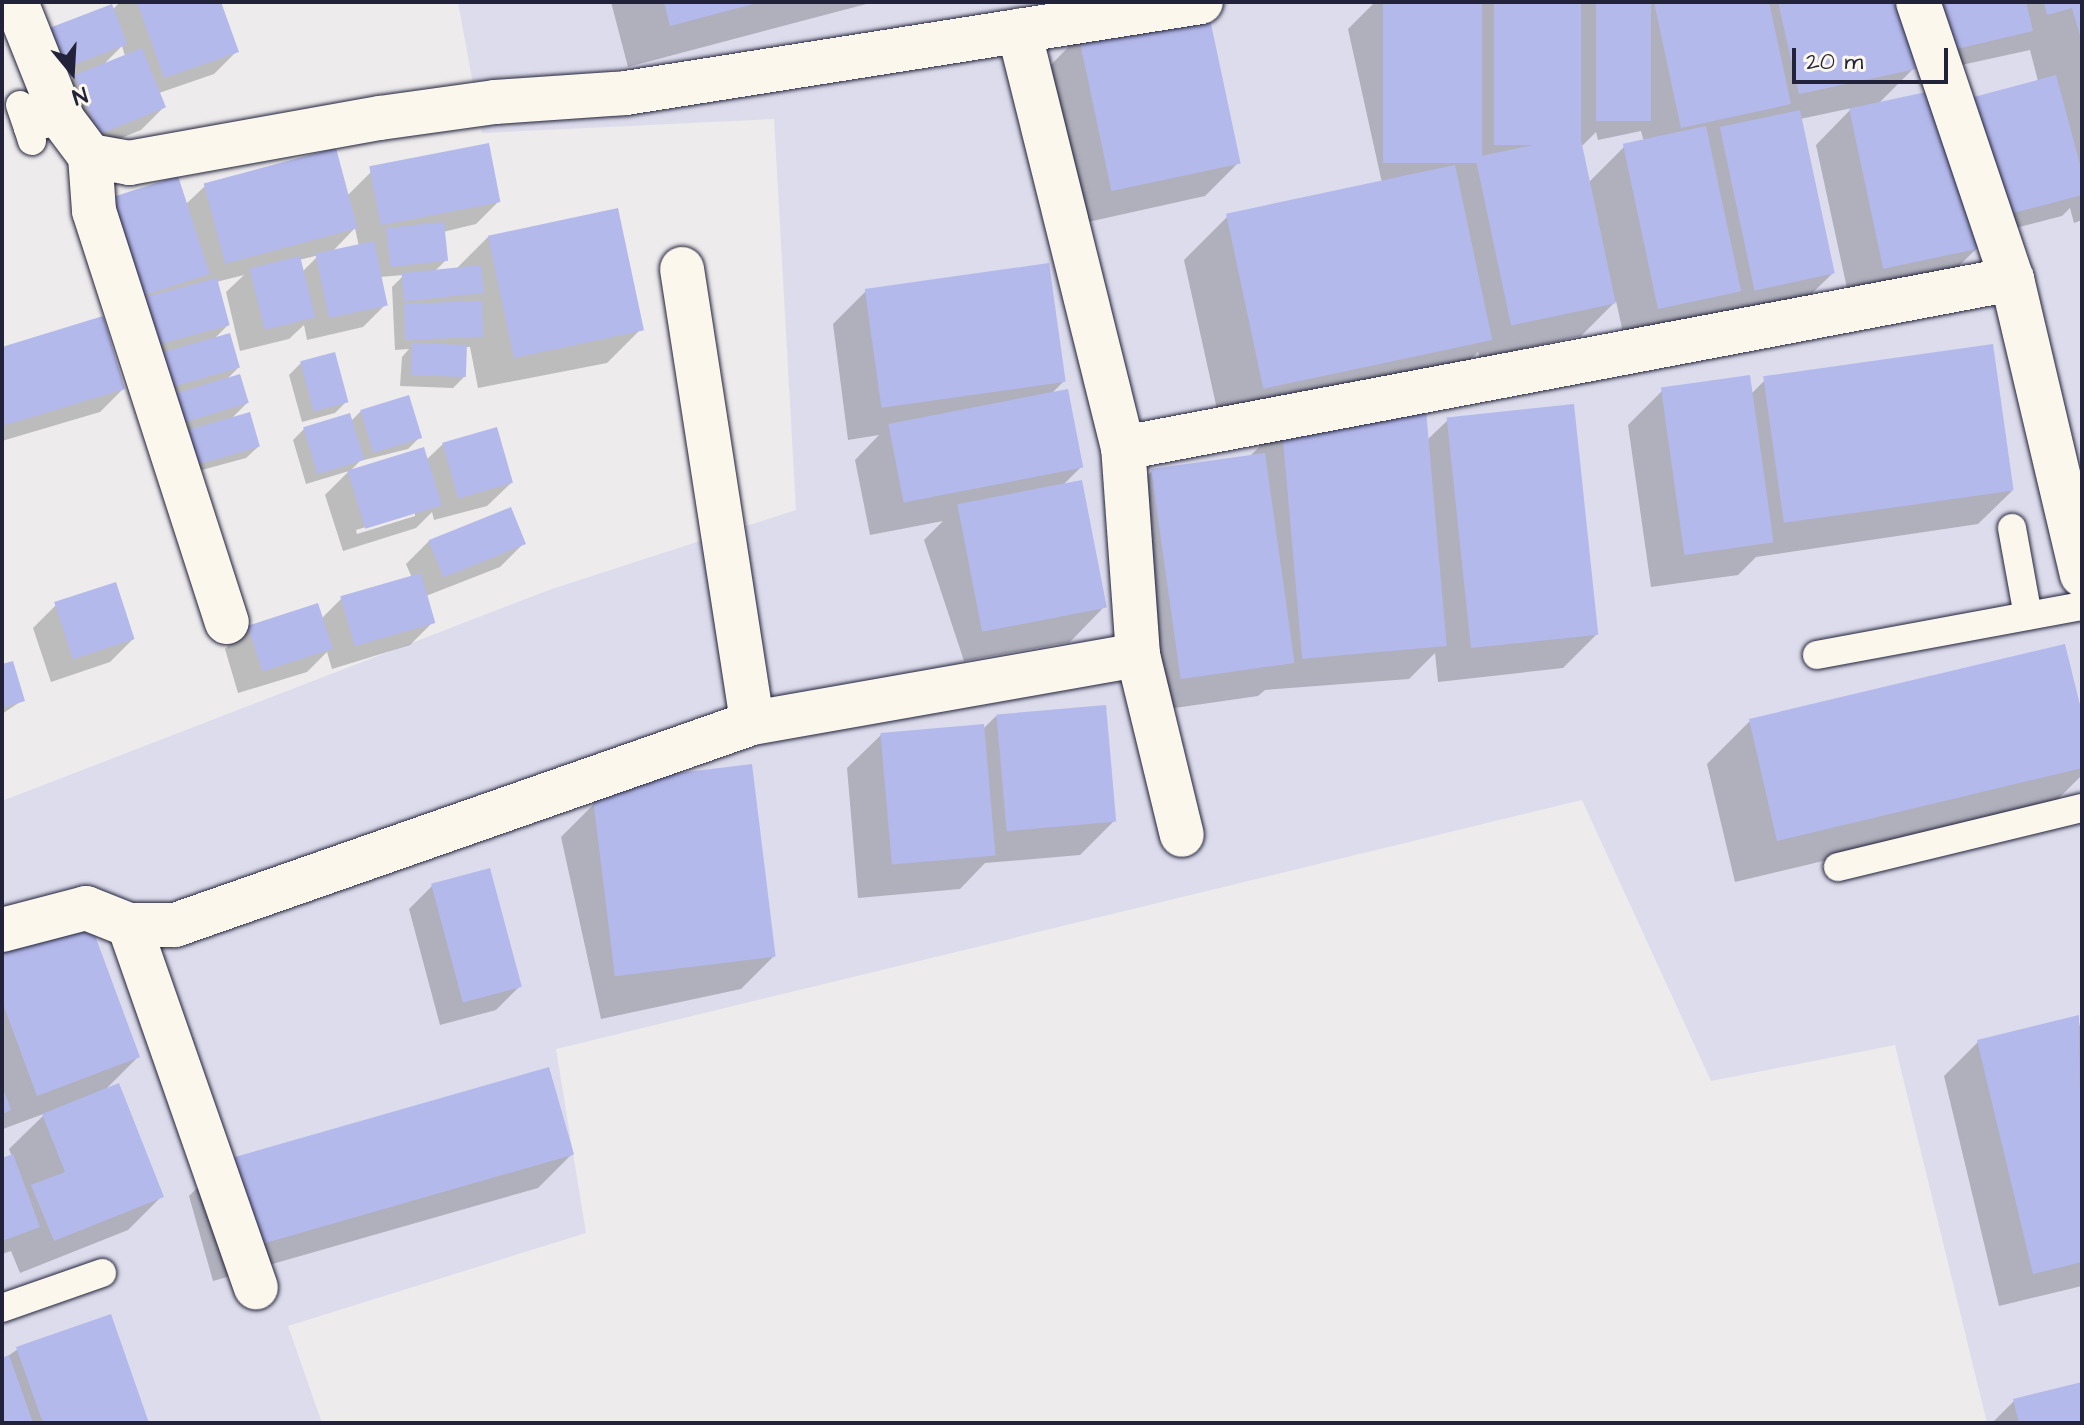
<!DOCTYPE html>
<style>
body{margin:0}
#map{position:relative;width:2084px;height:1425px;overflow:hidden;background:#edebec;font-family:"Architects Daughter",sans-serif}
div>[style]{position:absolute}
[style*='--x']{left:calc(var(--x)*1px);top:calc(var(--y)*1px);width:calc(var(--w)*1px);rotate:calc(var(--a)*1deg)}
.built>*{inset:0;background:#dcdcec}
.shadow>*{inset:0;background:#0003}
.building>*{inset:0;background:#b4b9eb;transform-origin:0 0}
.roads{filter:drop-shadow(0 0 2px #22223b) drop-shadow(0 0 2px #22223b)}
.service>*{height:28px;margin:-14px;padding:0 14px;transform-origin:14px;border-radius:14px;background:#fbf7ec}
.minor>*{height:44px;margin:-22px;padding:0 22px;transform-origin:22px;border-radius:22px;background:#fbf7ec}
span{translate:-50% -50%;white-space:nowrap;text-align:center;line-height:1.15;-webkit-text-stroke:8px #fbf7ec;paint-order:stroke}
.frame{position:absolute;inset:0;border:4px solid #22223b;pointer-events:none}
.north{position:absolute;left:32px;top:32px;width:80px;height:80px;-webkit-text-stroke:6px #fbf7ec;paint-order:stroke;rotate:162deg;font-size:22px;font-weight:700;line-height:32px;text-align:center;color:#22223b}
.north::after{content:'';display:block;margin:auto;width:28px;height:36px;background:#22223b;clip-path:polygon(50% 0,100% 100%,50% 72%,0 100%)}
.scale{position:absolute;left:1792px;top:48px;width:156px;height:36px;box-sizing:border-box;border:4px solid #22223b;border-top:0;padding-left:10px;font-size:24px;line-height:28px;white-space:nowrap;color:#22223b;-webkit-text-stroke:6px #fbf7ec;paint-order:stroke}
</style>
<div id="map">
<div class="built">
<i style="clip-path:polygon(458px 2px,2082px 2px,2082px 1423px,1987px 1423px,1895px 1045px,1711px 1081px,1582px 800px,556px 1049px,586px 1233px,288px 1326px,322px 1423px,2px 1423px,2px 801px,549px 590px,796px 510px,774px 119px,482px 133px)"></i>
</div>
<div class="shadow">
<i style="clip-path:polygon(evenodd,120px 2px,219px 2px,237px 51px,214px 74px,159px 93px,164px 107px,141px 130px,75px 157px,52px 99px,75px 76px,34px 92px,120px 2px,122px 46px,125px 56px,102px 66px,122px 46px)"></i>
<i style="clip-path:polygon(611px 2px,874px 2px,628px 67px)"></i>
<i style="clip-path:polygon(evenodd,1375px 2px,1899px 2px,1914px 68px,1877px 105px,1950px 120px,2038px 81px,2030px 50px,1925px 73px,1909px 2px,2082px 2px,2082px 220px,2074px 223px,2070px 208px,2062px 216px,1976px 238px,1978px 247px,1944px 281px,1850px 302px,1816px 145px,1852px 108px,1800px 119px,1833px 273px,1799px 306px,1723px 323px,1720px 310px,1706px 324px,1625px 342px,1616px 301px,1581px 336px,1480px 358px,1478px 352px,1448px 382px,1222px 432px,1184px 260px,1227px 217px,1382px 183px,1348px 29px,1375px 2px,1641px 131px,1644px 142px,1624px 147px,1589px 182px,1581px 147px,1596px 132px,1598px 140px,1641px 131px)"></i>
<i style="clip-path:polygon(1079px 36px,1239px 162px,1205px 196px,1079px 224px,1046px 70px)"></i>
<i style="clip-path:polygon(evenodd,371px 172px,499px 201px,476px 224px,443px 232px,446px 260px,434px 272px,455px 270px,489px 236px,641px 329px,607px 363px,478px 388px,470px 347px,465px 347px,464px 377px,453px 388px,400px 386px,402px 357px,409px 349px,395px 350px,392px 287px,404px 275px,380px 277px,386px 304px,363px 327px,307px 340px,304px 325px,289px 339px,240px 351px,226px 292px,244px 275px,216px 282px,228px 325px,213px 340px,238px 368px,226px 380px,247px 403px,230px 420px,258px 447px,246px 458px,176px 477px,118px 323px,185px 205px,205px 186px,347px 196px,371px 172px,355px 228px,359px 247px,330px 254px,355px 228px,371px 172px,319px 255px,302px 272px,299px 260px,319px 255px)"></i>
<i style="clip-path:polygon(866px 291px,1064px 381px,1050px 395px,1081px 467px,1062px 486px,1103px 608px,1070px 642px,964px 661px,924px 540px,943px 521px,870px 535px,855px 460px,879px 435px,848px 440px,833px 324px)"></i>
<i style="clip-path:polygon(2px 349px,123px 389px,100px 412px,2px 441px)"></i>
<i style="clip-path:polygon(301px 363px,346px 402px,335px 413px,302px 422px,289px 375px)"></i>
<i style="clip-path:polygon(1765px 380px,2012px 491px,1978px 524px,1756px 557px,1738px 575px,1651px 587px,1628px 425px,1662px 391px,1751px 394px)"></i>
<i style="clip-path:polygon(evenodd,361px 411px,419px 438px,408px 449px,360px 461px,350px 471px,426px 460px,443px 444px,511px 483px,487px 506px,434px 520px,432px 512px,416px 528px,343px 551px,325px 495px,349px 471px,306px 484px,293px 440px,304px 429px,351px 421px,361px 411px,415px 512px,415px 516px,357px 534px,356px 530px,415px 512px)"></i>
<i style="clip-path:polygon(1448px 420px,1596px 635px,1563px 668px,1438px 682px,1435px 653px,1409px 679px,1265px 690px,1258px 696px,1147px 712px,1118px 505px,1152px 471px,1248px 458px,1282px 424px,1427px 440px)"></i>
<i style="clip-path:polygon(430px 540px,523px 544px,500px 567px,426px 596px,433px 622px,410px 645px,332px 669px,327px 652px,307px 672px,238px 693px,225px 649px,248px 626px,321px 619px,341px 599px,412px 578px,406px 564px)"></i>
<i style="clip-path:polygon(56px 605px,133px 639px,110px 662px,51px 682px,33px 628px)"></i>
<i style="clip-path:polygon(2px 666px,23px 700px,2px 714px)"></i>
<i style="clip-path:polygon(996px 716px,1114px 821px,1080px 855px,985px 863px,960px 889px,858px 898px,847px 768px,881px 735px,982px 730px)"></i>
<i style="clip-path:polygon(1750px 721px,2082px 721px,2082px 775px,2050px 807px,1735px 882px,1707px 764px)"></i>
<i style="clip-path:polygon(595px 803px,775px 955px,741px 989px,601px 1019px,561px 837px)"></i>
<i style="clip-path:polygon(432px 886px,519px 987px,496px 1010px,440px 1025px,409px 909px)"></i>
<i style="clip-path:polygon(2px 955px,138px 1057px,103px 1092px,162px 1196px,128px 1230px,20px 1273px,11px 1251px,2px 1254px,2px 1160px,12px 1157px,9px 1149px,46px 1113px,3px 1129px,2px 1125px)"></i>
<i style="clip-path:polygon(2078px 1018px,2082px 1036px,2082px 1286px,1999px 1306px,1944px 1076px,1978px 1042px)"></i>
<i style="clip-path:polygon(572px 1154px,538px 1188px,213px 1281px,189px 1196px,223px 1163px)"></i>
<i style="clip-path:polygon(18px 1349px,147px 1423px,2px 1423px,2px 1360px)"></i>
<i style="clip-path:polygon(2082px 1384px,2082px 1423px,1992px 1423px,2014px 1401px)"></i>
</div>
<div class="building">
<i style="clip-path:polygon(137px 2px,221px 2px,239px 52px,164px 78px)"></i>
<i style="clip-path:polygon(664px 2px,757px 2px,757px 3px,670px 26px)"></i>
<i style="left:1383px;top:2px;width:99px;height:161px"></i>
<i style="left:1494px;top:2px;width:87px;height:143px"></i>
<i style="left:1596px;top:2px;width:55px;height:119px"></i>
<i style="clip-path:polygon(1654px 2px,1769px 2px,1791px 104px,1681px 128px)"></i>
<i style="clip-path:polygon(1778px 2px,1901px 2px,1916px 69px,1799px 94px)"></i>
<i style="clip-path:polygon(1937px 2px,2026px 2px,2033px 31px,1948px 51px)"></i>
<i style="clip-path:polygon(2044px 2px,2082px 2px,2082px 42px,2072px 8px,2047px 15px)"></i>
<i style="left:112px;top:4px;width:43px;height:74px;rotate:69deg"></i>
<i style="left:1207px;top:5px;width:162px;height:132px;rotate:78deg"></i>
<i style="left:142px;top:48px;width:64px;height:73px;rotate:68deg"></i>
<i style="clip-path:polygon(2056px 75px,2082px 172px,2082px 195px,2002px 216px,1970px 98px)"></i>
<i style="left:1945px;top:88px;width:164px;height:98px;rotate:78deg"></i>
<i style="left:1800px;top:110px;width:167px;height:82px;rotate:78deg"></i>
<i style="left:1706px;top:126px;width:169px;height:85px;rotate:78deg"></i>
<i style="left:1580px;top:135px;width:172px;height:107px;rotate:78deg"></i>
<i style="left:489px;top:143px;width:60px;height:122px;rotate:79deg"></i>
<i style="left:336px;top:148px;width:83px;height:137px;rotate:75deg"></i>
<i style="left:1455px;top:165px;width:179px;height:234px;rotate:78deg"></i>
<i style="left:178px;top:176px;width:103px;height:74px;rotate:72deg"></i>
<i style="left:618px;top:208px;width:125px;height:133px;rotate:78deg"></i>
<i style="left:444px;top:222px;width:39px;height:58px;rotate:84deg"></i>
<i style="left:374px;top:241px;width:66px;height:60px;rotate:78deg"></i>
<i style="left:300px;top:256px;width:63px;height:52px;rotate:76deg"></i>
<i style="left:1049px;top:263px;width:120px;height:186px;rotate:82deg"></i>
<i style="left:481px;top:265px;width:28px;height:80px;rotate:84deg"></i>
<i style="left:217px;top:278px;width:49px;height:80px;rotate:75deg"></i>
<i style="left:482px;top:301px;width:36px;height:78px;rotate:88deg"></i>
<i style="clip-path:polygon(103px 316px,125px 389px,2px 426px,2px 347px)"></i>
<i style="left:230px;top:333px;width:36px;height:76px;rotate:74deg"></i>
<i style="left:412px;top:343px;width:55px;height:32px;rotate:2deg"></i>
<i style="left:1993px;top:344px;width:148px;height:232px;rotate:82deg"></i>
<i style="left:335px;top:352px;width:52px;height:36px;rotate:75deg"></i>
<i style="left:240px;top:374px;width:30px;height:67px;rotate:73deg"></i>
<i style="left:1750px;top:375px;width:169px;height:90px;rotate:82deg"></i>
<i style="left:1068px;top:389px;width:80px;height:183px;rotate:79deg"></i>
<i style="left:409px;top:395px;width:45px;height:51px;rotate:73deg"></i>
<i style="left:1574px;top:404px;width:232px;height:128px;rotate:84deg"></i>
<i style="left:1426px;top:410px;width:237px;height:145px;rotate:85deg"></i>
<i style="left:250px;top:412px;width:36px;height:75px;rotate:74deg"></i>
<i style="left:350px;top:413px;width:49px;height:49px;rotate:73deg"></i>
<i style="left:497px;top:427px;width:58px;height:57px;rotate:74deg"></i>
<i style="left:424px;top:447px;width:61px;height:80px;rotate:73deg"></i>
<i style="left:1265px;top:453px;width:212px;height:115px;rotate:82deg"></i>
<i style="left:1082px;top:480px;width:130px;height:127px;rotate:79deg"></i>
<i style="left:511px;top:507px;width:40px;height:89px;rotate:68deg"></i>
<i style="left:421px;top:573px;width:52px;height:84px;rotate:74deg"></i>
<i style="left:116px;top:582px;width:60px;height:65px;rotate:72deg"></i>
<i style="left:318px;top:603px;width:48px;height:74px;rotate:72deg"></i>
<i style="clip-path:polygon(2065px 644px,2082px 713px,2082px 768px,1777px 841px,1749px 719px)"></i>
<i style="clip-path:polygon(13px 661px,25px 701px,2px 708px,2px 664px)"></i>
<i style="left:1106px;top:705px;width:117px;height:110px;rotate:85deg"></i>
<i style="left:984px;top:724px;width:132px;height:104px;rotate:85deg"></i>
<i style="left:752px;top:764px;width:194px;height:162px;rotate:83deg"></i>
<i style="left:490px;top:868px;width:123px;height:61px;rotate:75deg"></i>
<i style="clip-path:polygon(65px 929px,93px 930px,140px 1057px,37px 1096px,2px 1001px,2px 953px)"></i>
<i style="clip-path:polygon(2079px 1015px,2082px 1262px,2033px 1274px,1977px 1040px)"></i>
<i style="left:549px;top:1067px;width:91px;height:340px;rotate:74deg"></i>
<i style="clip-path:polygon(119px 1083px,164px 1197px,54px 1241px,31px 1185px,65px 1172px,42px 1114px)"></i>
<i style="clip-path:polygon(2px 1086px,11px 1110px,2px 1114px)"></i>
<i style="clip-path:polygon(13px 1154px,40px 1227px,2px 1241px,2px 1158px)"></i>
<i style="clip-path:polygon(111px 1314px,149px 1423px,43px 1423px,16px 1347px)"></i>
<i style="clip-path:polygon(9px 1355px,33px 1423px,2px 1423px,2px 1358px)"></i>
<i style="clip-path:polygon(2082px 1382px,2082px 1423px,2019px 1423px,2013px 1399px)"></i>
</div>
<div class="roads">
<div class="service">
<i style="--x:20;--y:105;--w:24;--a:71"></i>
<i style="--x:32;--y:141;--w:14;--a:-107"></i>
<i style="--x:28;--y:128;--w:36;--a:-13"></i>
<i style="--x:2012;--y:528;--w:89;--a:79.7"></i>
<i style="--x:1817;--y:655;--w:269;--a:-10.5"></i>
<i style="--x:1838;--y:867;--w:251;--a:-13.6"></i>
<i style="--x:2;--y:1308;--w:106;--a:-19.3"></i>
</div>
<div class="minor">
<i style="--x:16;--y:2;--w:127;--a:68.3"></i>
<i style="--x:63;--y:120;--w:45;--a:53.1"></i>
<i style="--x:90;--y:156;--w:40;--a:10"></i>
<i style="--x:129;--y:163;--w:255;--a:-10.2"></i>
<i style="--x:380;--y:118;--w:116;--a:-7.9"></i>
<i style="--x:495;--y:102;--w:131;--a:-3.9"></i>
<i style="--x:626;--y:93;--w:582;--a:-8.99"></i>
<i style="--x:1918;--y:2;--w:293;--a:71.3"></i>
<i style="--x:2012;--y:279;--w:304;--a:76.7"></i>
<i style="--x:90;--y:156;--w:55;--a:85.8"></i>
<i style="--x:94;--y:211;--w:432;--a:72.1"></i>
<i style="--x:682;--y:269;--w:459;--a:81.2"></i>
<i style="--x:1123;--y:448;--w:905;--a:-10.76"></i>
<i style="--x:1138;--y:655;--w:185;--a:76.3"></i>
<i style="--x:129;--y:925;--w:384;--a:70.7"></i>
<i style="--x:2;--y:930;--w:87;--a:-14.7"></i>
<i style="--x:86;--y:908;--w:46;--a:21.6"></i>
<i style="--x:129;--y:925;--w:46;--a:0"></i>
<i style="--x:175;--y:925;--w:611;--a:-19.29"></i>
<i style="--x:752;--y:723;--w:392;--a:-10"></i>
<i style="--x:1138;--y:655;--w:208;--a:-94.1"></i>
<i style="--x:1123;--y:448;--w:430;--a:-104"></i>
</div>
</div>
<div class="frame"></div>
<div class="north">N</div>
<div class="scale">20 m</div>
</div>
